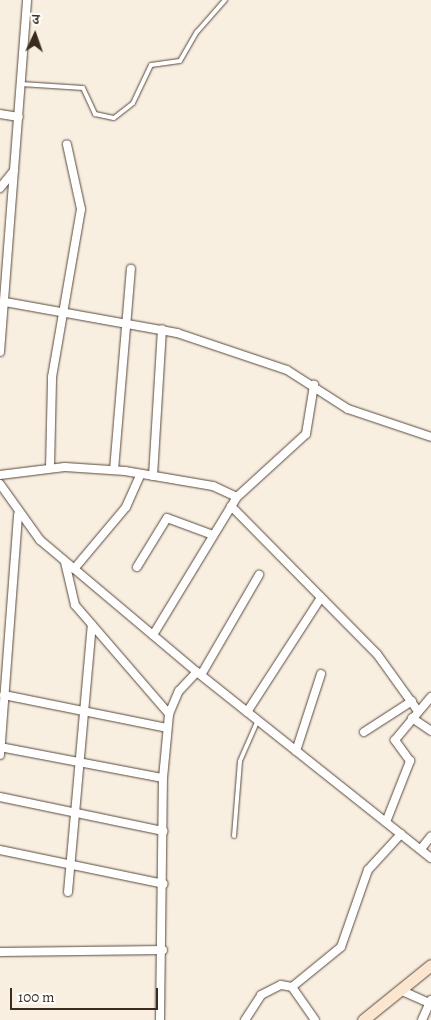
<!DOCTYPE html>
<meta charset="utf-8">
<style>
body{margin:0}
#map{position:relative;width:431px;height:1020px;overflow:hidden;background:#f9efe1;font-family:Alegreya,"Noto Serif Devanagari",serif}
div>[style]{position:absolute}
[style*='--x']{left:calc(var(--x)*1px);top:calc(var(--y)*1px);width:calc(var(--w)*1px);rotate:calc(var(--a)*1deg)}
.roads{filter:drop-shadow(0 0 1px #58483b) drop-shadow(0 0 1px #58483b)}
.lane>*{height:4px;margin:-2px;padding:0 2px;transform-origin:2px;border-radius:2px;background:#fff}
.street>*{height:8px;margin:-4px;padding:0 4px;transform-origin:4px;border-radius:4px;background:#fff}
.secondary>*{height:11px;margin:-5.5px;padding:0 5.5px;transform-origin:5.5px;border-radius:5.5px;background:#fbe5cf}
span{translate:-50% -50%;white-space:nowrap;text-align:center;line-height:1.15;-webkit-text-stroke:5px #fff;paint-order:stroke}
.north{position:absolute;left:10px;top:10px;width:50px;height:50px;-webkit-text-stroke:4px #fff;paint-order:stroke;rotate:3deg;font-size:14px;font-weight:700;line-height:20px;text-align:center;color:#3b2a1e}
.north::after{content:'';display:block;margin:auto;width:18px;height:22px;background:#3b2a1e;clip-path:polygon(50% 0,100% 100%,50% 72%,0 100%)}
.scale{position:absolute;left:10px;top:988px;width:148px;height:22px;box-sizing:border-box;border:2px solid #3b2a1e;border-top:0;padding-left:6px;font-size:15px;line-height:18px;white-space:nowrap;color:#3b2a1e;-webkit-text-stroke:4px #fff;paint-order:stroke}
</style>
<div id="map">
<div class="roads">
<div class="lane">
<i style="--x:21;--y:84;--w:62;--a:3.7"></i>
<i style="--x:83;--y:88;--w:29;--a:65"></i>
<i style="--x:95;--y:114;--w:19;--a:12"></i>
<i style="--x:114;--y:118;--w:24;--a:-38"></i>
<i style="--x:133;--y:103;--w:42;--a:-64.7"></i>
<i style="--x:151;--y:65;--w:29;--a:-8"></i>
<i style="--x:180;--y:61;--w:34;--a:-60"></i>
<i style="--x:197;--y:32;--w:43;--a:-48.8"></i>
<i style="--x:234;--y:836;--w:75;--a:-85.4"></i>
<i style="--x:240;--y:761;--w:45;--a:-66.3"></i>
</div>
<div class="street">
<i style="--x:0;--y:114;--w:19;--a:9"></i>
<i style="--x:0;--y:188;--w:22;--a:-51"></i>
<i style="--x:5;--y:302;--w:175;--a:10.2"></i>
<i style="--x:177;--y:333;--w:116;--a:18.6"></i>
<i style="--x:287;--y:370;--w:72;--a:32.6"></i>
<i style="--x:348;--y:409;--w:88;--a:18.6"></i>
<i style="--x:0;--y:352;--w:353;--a:-85.6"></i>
<i style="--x:50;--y:468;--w:91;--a:-88.7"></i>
<i style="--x:52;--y:377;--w:170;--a:-80.2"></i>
<i style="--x:81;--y:209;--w:66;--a:-102.3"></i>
<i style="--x:114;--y:470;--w:202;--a:-85.2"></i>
<i style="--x:0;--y:475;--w:65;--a:-7"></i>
<i style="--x:65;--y:467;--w:60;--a:3.8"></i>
<i style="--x:125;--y:471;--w:89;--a:9.7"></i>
<i style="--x:213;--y:486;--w:26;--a:25"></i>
<i style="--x:153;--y:476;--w:147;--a:-86.5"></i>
<i style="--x:0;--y:484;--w:69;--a:54.5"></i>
<i style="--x:40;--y:540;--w:205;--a:40.1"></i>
<i style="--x:197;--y:672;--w:299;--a:38.5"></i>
<i style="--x:231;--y:506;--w:208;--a:45.4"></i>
<i style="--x:377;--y:654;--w:70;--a:54.3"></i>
<i style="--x:65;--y:562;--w:44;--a:76.9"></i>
<i style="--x:75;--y:605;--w:144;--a:49.2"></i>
<i style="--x:137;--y:567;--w:57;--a:-58.5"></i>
<i style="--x:167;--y:518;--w:49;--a:20.3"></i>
<i style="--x:74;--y:569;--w:81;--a:-50"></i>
<i style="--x:126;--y:507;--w:36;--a:-66"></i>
<i style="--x:153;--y:635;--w:162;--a:-58.7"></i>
<i style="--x:237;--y:497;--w:93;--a:-42.4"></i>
<i style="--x:306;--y:434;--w:50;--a:-80.7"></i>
<i style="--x:201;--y:675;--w:116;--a:-59.9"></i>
<i style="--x:4;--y:695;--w:166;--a:11.4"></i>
<i style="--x:247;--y:712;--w:135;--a:-57.1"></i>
<i style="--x:412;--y:718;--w:23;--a:34"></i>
<i style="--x:364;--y:732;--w:57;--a:-32.9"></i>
<i style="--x:0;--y:747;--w:166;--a:10.8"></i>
<i style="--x:296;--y:751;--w:81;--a:-72"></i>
<i style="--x:0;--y:755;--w:241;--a:-85.7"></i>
<i style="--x:0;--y:797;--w:167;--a:11.8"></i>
<i style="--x:386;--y:822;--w:66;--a:-68.5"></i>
<i style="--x:410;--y:761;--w:26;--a:-126"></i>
<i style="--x:395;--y:740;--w:56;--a:-50.1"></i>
<i style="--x:421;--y:849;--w:16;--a:-52"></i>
<i style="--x:0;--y:850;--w:167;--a:11.7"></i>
<i style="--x:68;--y:892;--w:268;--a:-84.9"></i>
<i style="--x:0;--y:952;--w:163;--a:-0.7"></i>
<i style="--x:292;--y:987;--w:63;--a:-39.2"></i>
<i style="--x:341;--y:947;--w:82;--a:-70.7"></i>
<i style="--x:368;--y:870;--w:49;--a:-47.5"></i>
<i style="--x:400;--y:990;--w:34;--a:24"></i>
<i style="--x:160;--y:1020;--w:242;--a:-89.3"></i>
<i style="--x:163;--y:778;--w:64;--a:-84.6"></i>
<i style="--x:169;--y:714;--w:25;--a:-67"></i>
<i style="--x:179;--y:691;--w:26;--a:-47"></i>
<i style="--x:245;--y:1020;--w:30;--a:-57"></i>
<i style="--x:261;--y:995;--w:22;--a:-27"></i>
<i style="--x:281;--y:985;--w:11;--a:10"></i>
<i style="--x:292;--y:987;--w:40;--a:55.1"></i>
<i style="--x:422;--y:1020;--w:22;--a:-66"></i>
</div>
<div class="secondary">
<i style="--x:363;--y:1020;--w:87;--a:-39"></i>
</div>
</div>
<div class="north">उ</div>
<div class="scale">100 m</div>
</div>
